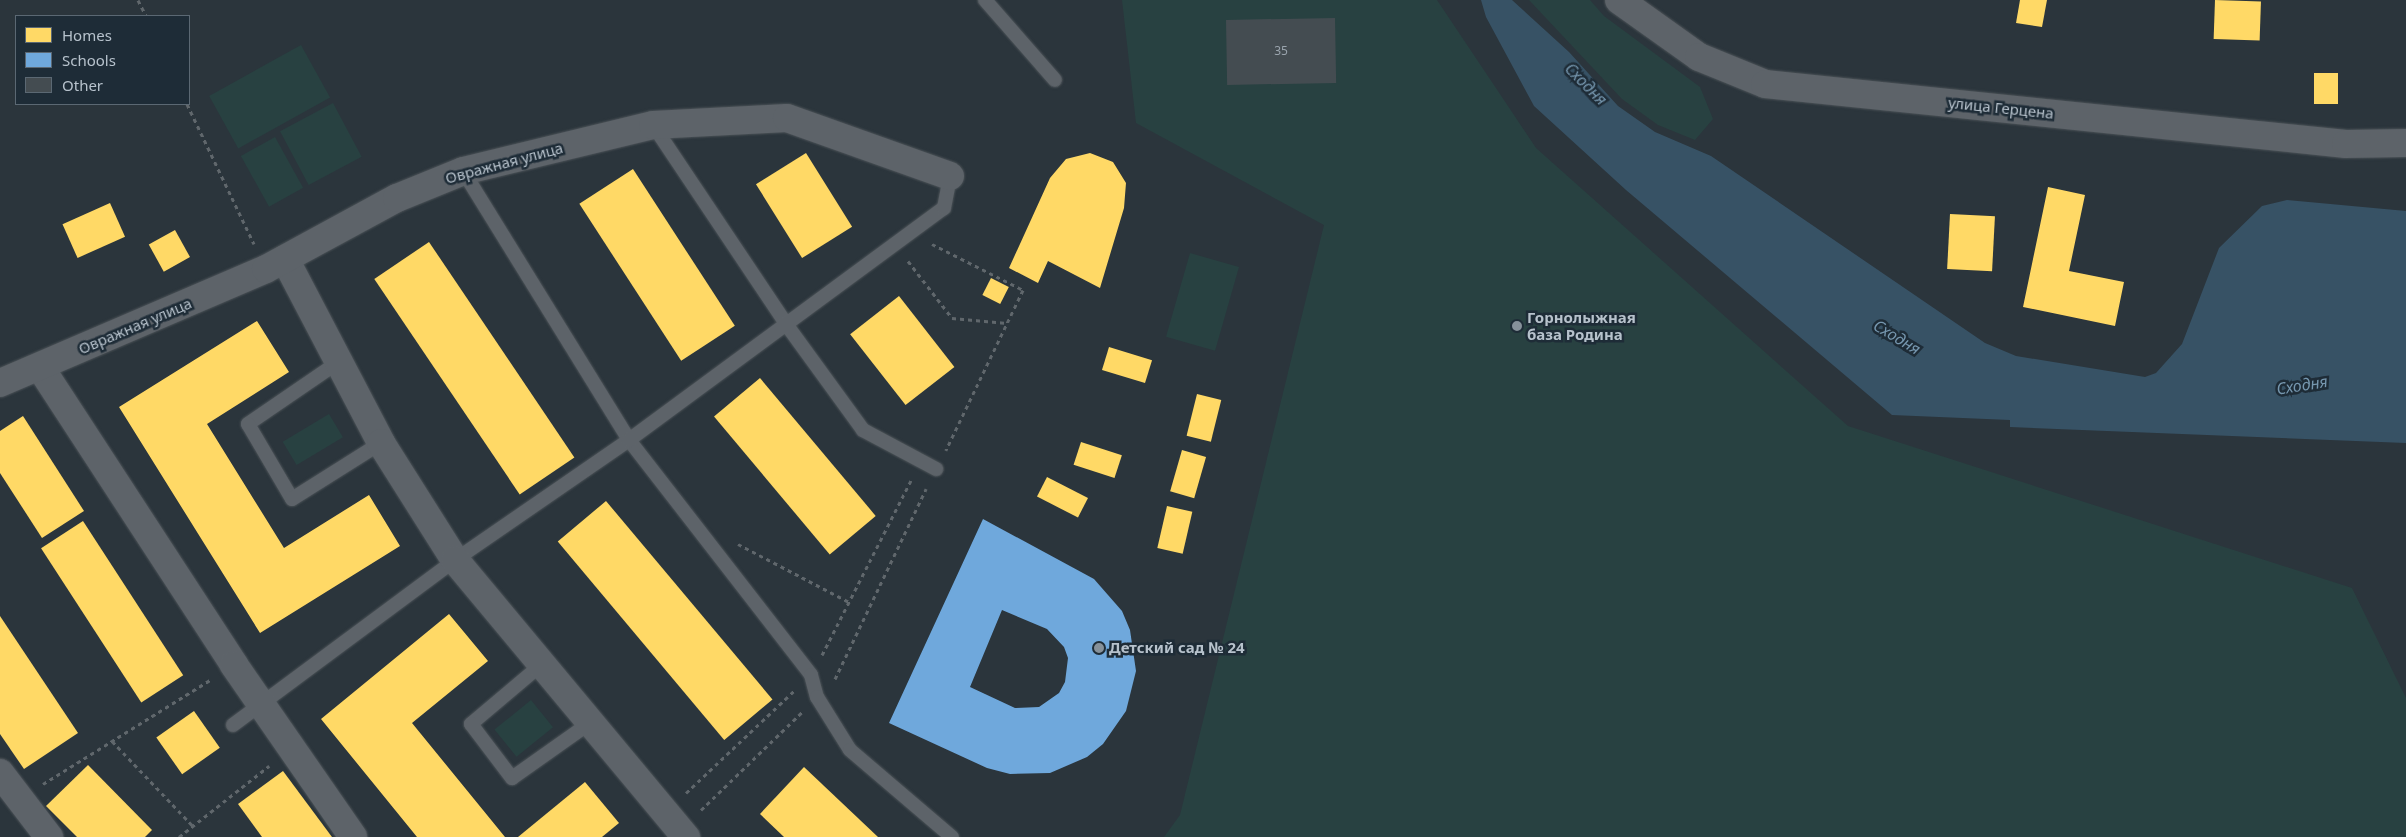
<!DOCTYPE html>
<meta charset="utf-8">
<style>
body{margin:0}
#map{position:relative;width:2406px;height:837px;overflow:hidden;background:#2b353c;font-family:"Noto Sans",sans-serif}
div>[style]{position:absolute}
[style*='--x']{left:calc(var(--x)*1px);top:calc(var(--y)*1px);width:calc(var(--w)*1px);rotate:calc(var(--a)*1deg)}
.green>*{inset:0;background:#284141;transform-origin:0 0}
.water>*{inset:0;background:#375265}
.homes>*{inset:0;background:#ffd966;transform-origin:0 0}
.schools>*{inset:0;background:#6fa8dc}
.building>*{inset:0;background:#444c51;transform-origin:0 0}
.path>*{height:3px;margin-top:-1.5px;transform-origin:0;background:repeating-linear-gradient(90deg,#60676c 0 4px,transparent 0 8px)}
.roads{filter:drop-shadow(0 0 1px #4a5156) drop-shadow(0 0 1px #4a5156)}
.lane>*{height:14px;margin:-7px;padding:0 7px;transform-origin:7px;border-radius:7px;background:#5d6369}
.street>*{height:28px;margin:-14px;padding:0 14px;transform-origin:14px;border-radius:14px;background:#5d6369}
.dots>*{width:14px;height:14px;translate:-50% -50%;box-sizing:border-box;border:2px solid #1e2c37;border-radius:50%}
span{translate:-50% -50%;white-space:nowrap;text-align:center;line-height:1.15;-webkit-text-stroke:5px #1e2c37;paint-order:stroke}
.number-label{font-size:12px;color:#9aa4ad}
.number-label span{-webkit-text-stroke-width:0}
.street-label{font-size:15px;color:#b7c2cc}
.poi-label{font-size:15px;color:#b7c2cc;font-weight:700}
.left{translate:0 -50%;text-align:left}
.water-label{font-size:16px;color:#7697af;font-style:italic}
.legend{position:absolute;left:15px;top:15px;width:175px;height:90px;box-sizing:border-box;background:#1e2c37;border:1px solid #5b6873;margin:0;padding:6px 9px;list-style:none;font-size:15px;color:#b7c2cc}
.legend li{display:flex;align-items:center;gap:10px;height:25px}
.legend b{width:25px;border:1px solid #5b6873}
</style>
<div id="map">
<div class="green">
<i style="clip-path:polygon(1122px 0,1437px 0,1536px 148px,1848px 426px,2352px 588px,2406px 698px,2406px 837px,1164px 837px,1180px 815px,1324px 225px,1136px 123px)"></i>
<i style="clip-path:polygon(1529px 0,1590px 0,1604px 16px,1700px 87px,1713px 119px,1695px 140px,1658px 125px,1622px 99px)"></i>
<i style="left:301px;top:45px;width:60px;height:105px;rotate:61deg"></i>
<i style="left:333px;top:103px;width:61px;height:60px;rotate:62deg"></i>
<i style="left:275px;top:137px;width:58px;height:39px;rotate:61deg"></i>
<i style="left:1190px;top:253px;width:51px;height:87px;rotate:16deg"></i>
<i style="left:329px;top:414px;width:27px;height:54px;rotate:59deg"></i>
<i style="left:531px;top:700px;width:35px;height:47px;rotate:51deg"></i>
</div>
<div class="water">
<i style="clip-path:polygon(1481px 0,1512px 0,1569px 52px,1618px 106px,1655px 132px,1711px 156px,1985px 343px,2016px 356px,2145px 377px,2156px 373px,2182px 344px,2219px 248px,2262px 206px,2287px 200px,2406px 211px,2406px 443px,2010px 427px,2010px 420px,1892px 415px,1626px 190px,1534px 106px,1486px 17px)"></i>
</div>
<div class="homes">
<i style="clip-path:polygon(2020px 0,2047px 0,2042px 27px,2016px 23px)"></i>
<i style="left:2215px;top:0;width:46px;height:39px;rotate:2deg"></i>
<i style="left:2314px;top:73px;width:24px;height:31px"></i>
<i style="left:806px;top:153px;width:87px;height:59px;rotate:58deg"></i>
<i style="clip-path:polygon(1090px 153px,1113px 162px,1126px 183px,1124px 208px,1100px 288px,1048px 261px,1038px 283px,1009px 268px,1050px 178px,1066px 159px)"></i>
<i style="left:633px;top:169px;width:187px;height:64px;rotate:57deg"></i>
<i style="clip-path:polygon(2048px 187px,2085px 195px,2069px 271px,2124px 282px,2115px 326px,2023px 307px)"></i>
<i style="left:110px;top:203px;width:37px;height:52px;rotate:66deg"></i>
<i style="left:1950px;top:214px;width:45px;height:55px;rotate:3deg"></i>
<i style="left:175px;top:230px;width:31px;height:30px;rotate:61deg"></i>
<i style="left:429px;top:242px;width:260px;height:66px;rotate:56deg"></i>
<i style="left:991px;top:278px;width:20px;height:19px;rotate:27deg"></i>
<i style="left:899px;top:296px;width:90px;height:62px;rotate:52deg"></i>
<i style="clip-path:polygon(257px 321px,289px 372px,207px 424px,284px 548px,369px 495px,400px 546px,260px 633px,119px 407px)"></i>
<i style="left:1109px;top:347px;width:45px;height:24px;rotate:17deg"></i>
<i style="left:760px;top:378px;width:180px;height:60px;rotate:50deg"></i>
<i style="left:1197px;top:394px;width:25px;height:43px;rotate:14deg"></i>
<i style="clip-path:polygon(23px 416px,84px 511px,42px 538px,0 473px,0 431px)"></i>
<i style="left:1081px;top:442px;width:43px;height:24px;rotate:18deg"></i>
<i style="left:1182px;top:450px;width:25px;height:43px;rotate:16deg"></i>
<i style="left:1047px;top:477px;width:46px;height:22px;rotate:27deg"></i>
<i style="left:606px;top:501px;width:259px;height:63px;rotate:50deg"></i>
<i style="left:1167px;top:506px;width:26px;height:43px;rotate:13deg"></i>
<i style="left:83px;top:521px;width:184px;height:50px;rotate:57deg"></i>
<i style="clip-path:polygon(449px 614px,488px 661px,412px 723px,505px 837px,417px 837px,321px 719px)"></i>
<i style="clip-path:polygon(0 616px,78px 733px,24px 769px,0 734px)"></i>
<i style="left:194px;top:711px;width:45px;height:46px;rotate:55deg"></i>
<i style="clip-path:polygon(88px 765px,152px 830px,145px 837px,77px 837px,46px 806px)"></i>
<i style="clip-path:polygon(804px 767px,878px 837px,784px 837px,760px 814px)"></i>
<i style="clip-path:polygon(283px 771px,332px 837px,262px 837px,238px 804px)"></i>
<i style="clip-path:polygon(585px 782px,619px 823px,602px 837px,518px 837px)"></i>
</div>
<div class="schools">
<i style="clip-path:polygon(evenodd,983px 519px,1094px 579px,1122px 611px,1130px 630px,1136px 671px,1126px 711px,1103px 744px,1087px 757px,1050px 773px,1010px 774px,987px 768px,889px 723px,983px 519px,1002px 610px,1047px 629px,1064px 647px,1068px 658px,1065px 682px,1059px 693px,1039px 707px,1015px 708px,970px 687px,1002px 610px)"></i>
</div>
<div class="building">
<i style="left:1335px;top:18px;width:65px;height:109px;rotate:89deg"></i>
</div>
<div class="path">
<i style="--x:138;--y:0;--w:18;--a:63"></i>
<i style="--x:187;--y:104;--w:155;--a:64.4"></i>
<i style="--x:932;--y:244;--w:102;--a:26.8"></i>
<i style="--x:1023;--y:290;--w:178;--a:115.7"></i>
<i style="--x:908;--y:261;--w:72;--a:52.3"></i>
<i style="--x:952;--y:318;--w:55;--a:5.2"></i>
<i style="--x:738;--y:544;--w:125;--a:27.6"></i>
<i style="--x:822;--y:655;--w:196;--a:-63"></i>
<i style="--x:835;--y:679;--w:211;--a:-64.4"></i>
<i style="--x:112;--y:741;--w:117;--a:46.4"></i>
<i style="--x:43;--y:784;--w:197;--a:-31.9"></i>
<i style="--x:686;--y:793;--w:149;--a:-43.4"></i>
<i style="--x:701;--y:810;--w:141;--a:-44.1"></i>
<i style="--x:179;--y:837;--w:115;--a:-38.3"></i>
</div>
<div class="roads">
<div class="lane">
<i style="--x:985;--y:0;--w:106;--a:48.8"></i>
<i style="--x:653;--y:125;--w:239;--a:56.2"></i>
<i style="--x:786;--y:324;--w:131;--a:54"></i>
<i style="--x:863;--y:430;--w:83;--a:28.1"></i>
<i style="--x:463;--y:171;--w:316;--a:58.3"></i>
<i style="--x:629;--y:440;--w:297;--a:52.2"></i>
<i style="--x:811;--y:675;--w:23;--a:75"></i>
<i style="--x:817;--y:697;--w:62;--a:58.1"></i>
<i style="--x:850;--y:750;--w:134;--a:40.5"></i>
<i style="--x:337;--y:363;--w:108;--a:145.6"></i>
<i style="--x:248;--y:424;--w:87;--a:59.6"></i>
<i style="--x:292;--y:499;--w:105;--a:-32.2"></i>
<i style="--x:542;--y:664;--w:93;--a:139.8"></i>
<i style="--x:471;--y:724;--w:68;--a:52.8"></i>
<i style="--x:512;--y:778;--w:97;--a:-35.3"></i>
<i style="--x:233;--y:725;--w:277;--a:-36.6"></i>
<i style="--x:455;--y:560;--w:211;--a:-34.6"></i>
<i style="--x:629;--y:440;--w:391;--a:-36.4"></i>
<i style="--x:944;--y:208;--w:33;--a:-79"></i>
</div>
<div class="street">
<i style="--x:1619;--y:0;--w:98;--a:35.5"></i>
<i style="--x:1699;--y:57;--w:71;--a:22.2"></i>
<i style="--x:1765;--y:84;--w:584;--a:5.9"></i>
<i style="--x:2346;--y:144;--w:60;--a:-1"></i>
<i style="--x:285;--y:259;--w:208;--a:62.4"></i>
<i style="--x:381;--y:443;--w:138;--a:57.7"></i>
<i style="--x:455;--y:560;--w:361;--a:50.2"></i>
<i style="--x:40;--y:367;--w:356;--a:56.9"></i>
<i style="--x:234;--y:665;--w:209;--a:55.3"></i>
<i style="--x:0;--y:383;--w:289;--a:-23.2"></i>
<i style="--x:266;--y:269;--w:149;--a:-28.5"></i>
<i style="--x:397;--y:198;--w:71;--a:-22.2"></i>
<i style="--x:463;--y:171;--w:195;--a:-13.6"></i>
<i style="--x:653;--y:125;--w:134;--a:-3"></i>
<i style="--x:787;--y:118;--w:173;--a:19.6"></i>
<i style="--x:0;--y:773;--w:81;--a:52.6"></i>
</div>
</div>
<div class="dots">
<i style="left:1517px;top:326px;background:#86919a"></i>
<i style="left:1099px;top:648px;background:#86919a"></i>
</div>
<div class="number-label">
<span style="left:1281px;top:51px">35</span>
</div>
<div class="street-label">
<span style="left:2001px;top:108px;rotate:6deg">улица Герцена</span>
<span style="left:504px;top:163px;rotate:-15deg">Овражная улица</span>
<span style="left:135px;top:326px;rotate:-23deg">Овражная улица</span>
</div>
<div class="poi-label">
<span class="left" style="left:1527px;top:326px">Горнолыжная<br>база Родина</span>
<span class="left" style="left:1109px;top:648px">Детский сад № 24</span>
</div>
<div class="water-label">
<span style="left:1586px;top:84px;rotate:45deg">Сходня</span>
<span style="left:1897px;top:337px;rotate:31deg">Сходня</span>
<span style="left:2302px;top:385px;rotate:-9deg">Сходня</span>
</div>
<ul class="legend">
<li><b style="height:14px;background:#ffd966"></b>Homes</li>
<li><b style="height:14px;background:#6fa8dc"></b>Schools</li>
<li><b style="height:14px;background:#444c51"></b>Other</li>
</ul>
</div>
